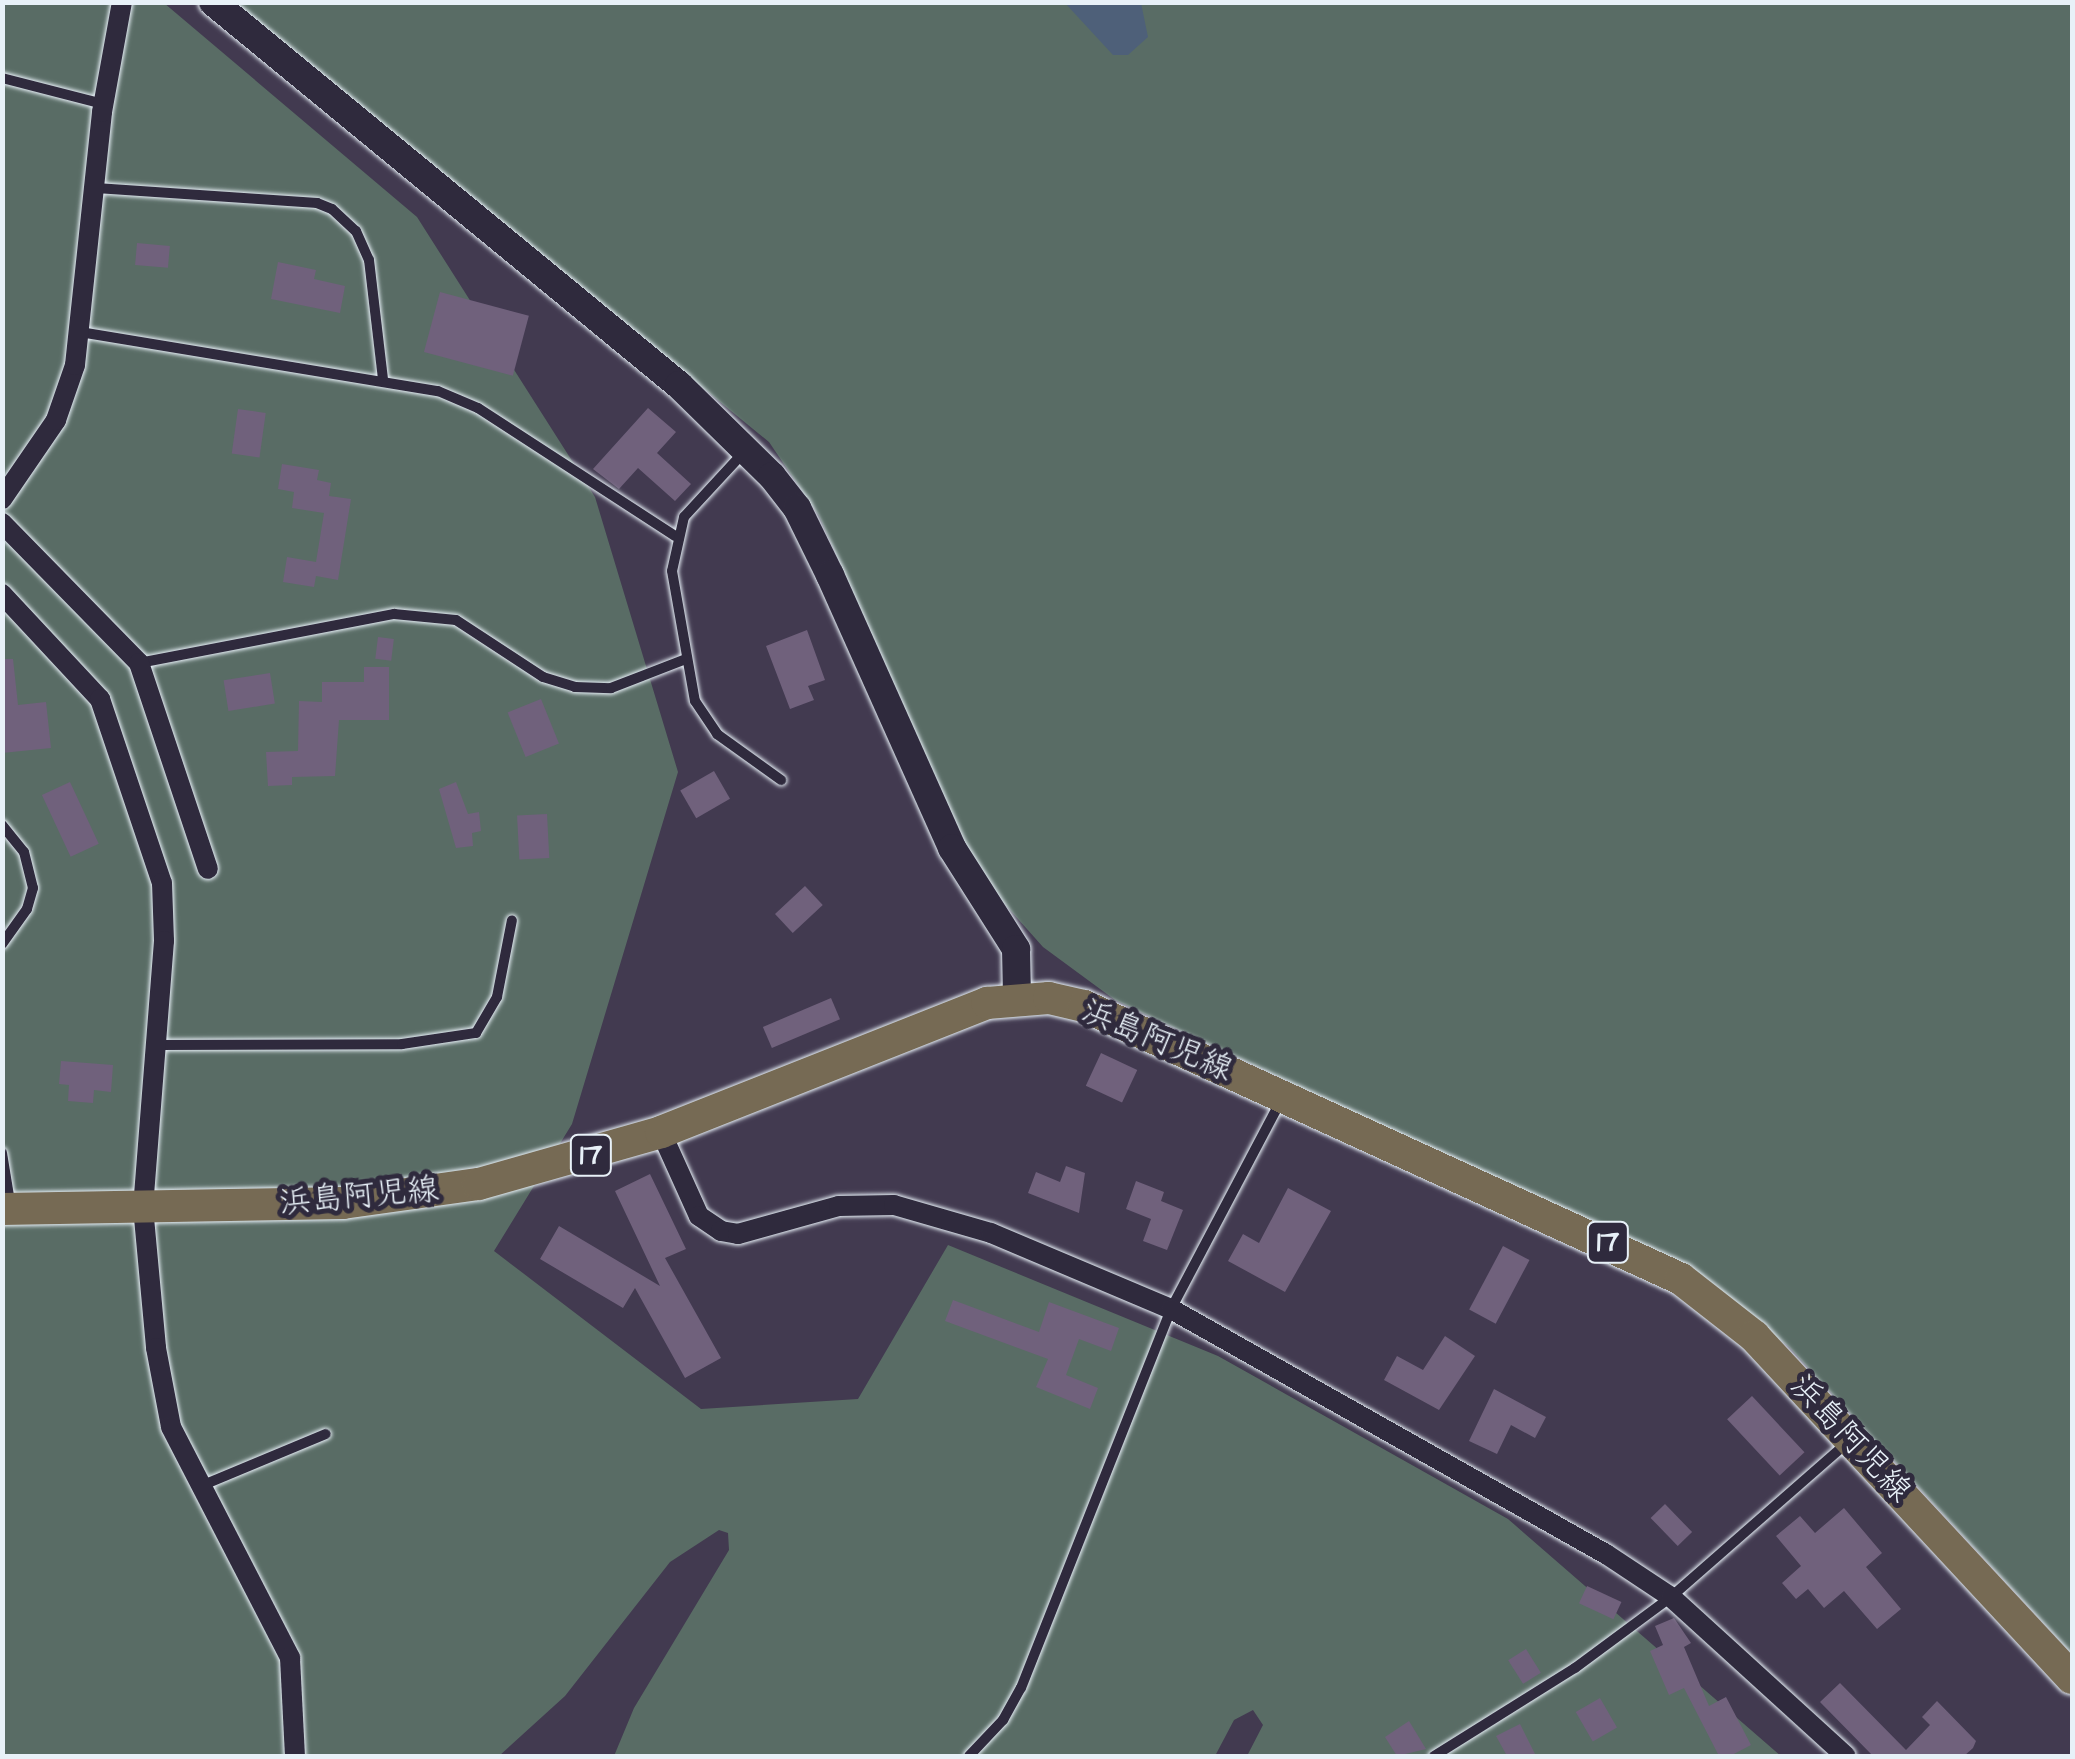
<!DOCTYPE html>
<meta charset="utf-8">
<style>
body{margin:0}
#map{position:relative;width:2075px;height:1759px;overflow:hidden;background:#423a50;font-family:"Architects Daughter","Klee One",sans-serif}
div>[style]{position:absolute}
[style*='--x']{left:calc(var(--x)*1px);top:calc(var(--y)*1px);width:calc(var(--w)*1px);rotate:calc(var(--a)*1deg)}
.green>*{inset:0;background:#596c65}
.water>*{inset:0;background:#4e6079}
.building>*{inset:0;background:#70617c;transform-origin:0 0}
.roads{filter:drop-shadow(0 0 2px #e8f1f8) drop-shadow(0 0 2px #e8f1f8)}
.lane>*{height:10px;margin:-5px;padding:0 5px;transform-origin:5px;border-radius:5px;background:#2f2a3d}
.street>*{height:20px;margin:-10px;padding:0 10px;transform-origin:10px;border-radius:10px;background:#2f2a3d}
.secondary>*{height:28px;margin:-14px;padding:0 14px;transform-origin:14px;border-radius:14px;background:#2f2a3d}
.primary>*{height:32px;margin:-16px;padding:0 16px;transform-origin:16px;border-radius:16px;background:#766a54}
span{translate:-50% -50%;white-space:nowrap;text-align:center;line-height:1.15;-webkit-text-stroke:10px #2f2a3d;paint-order:stroke}
.shield-label span{padding:2px 8px;background:#2f2a3d;border:2px solid;border-radius:8px;-webkit-text-stroke-width:0}
.shield-label{font-size:30px;color:#e8f1f8;font-weight:700}
.street-label{font-size:32px;color:#e8f1f8}
.frame{position:absolute;inset:0;border:5px solid #e8f1f8;pointer-events:none}
</style>
<div id="map">
<div class="green">
<i style="clip-path:polygon(3px 2px,164px 3px,417px 217px,595px 497px,678px 772px,572px 1124px,494px 1251px,701px 1409px,858px 1399px,948px 1245px,1218px 1356px,1508px 1519px,1781px 1756px,1247px 1756px,1263px 1725px,1253px 1710px,1234px 1720px,1215px 1756px,614px 1756px,634px 1708px,729px 1550px,728px 1533px,719px 1530px,670px 1562px,565px 1696px,499px 1756px,3px 1756px)"></i>
<i style="clip-path:polygon(233px 3px,2072px 3px,2072px 1654px,1789px 1347px,1686px 1268px,1115px 1000px,1043px 947px,978px 874px,819px 516px,769px 442px)"></i>
</div>
<div class="water">
<i style="clip-path:polygon(1065px 3px,1141px 3px,1148px 37px,1128px 55px,1113px 55px)"></i>
</div>
<div class="building">
<i style="left:137px;top:243px;width:33px;height:22px;rotate:5deg"></i>
<i style="clip-path:polygon(278px 262px,316px 270px,314px 279px,345px 286px,340px 313px,271px 299px)"></i>
<i style="left:440px;top:292px;width:92px;height:62px;rotate:15deg"></i>
<i style="clip-path:polygon(648px 408px,676px 432px,657px 453px,691px 484px,675px 501px,638px 468px,619px 489px,593px 469px)"></i>
<i style="left:238px;top:409px;width:28px;height:45px;rotate:8deg"></i>
<i style="clip-path:polygon(282px 464px,319px 470px,317px 480px,331px 483px,329px 496px,351px 499px,338px 580px,316px 576px,314px 587px,283px 582px,287px 557px,316px 562px,324px 513px,292px 508px,294px 492px,278px 489px)"></i>
<i style="clip-path:polygon(807px 630px,825px 680px,808px 686px,814px 700px,790px 709px,766px 646px)"></i>
<i style="left:378px;top:637px;width:16px;height:22px;rotate:7deg"></i>
<i style="clip-path:polygon(2px 659px,13px 659px,18px 705px,46px 702px,51px 748px,2px 753px)"></i>
<i style="clip-path:polygon(364px 667px,389px 667px,389px 720px,339px 720px,335px 776px,292px 777px,292px 785px,268px 786px,266px 752px,298px 751px,299px 701px,322px 702px,322px 682px,364px 682px)"></i>
<i style="left:270px;top:673px;width:31px;height:47px;rotate:81deg"></i>
<i style="left:541px;top:699px;width:48px;height:36px;rotate:68deg"></i>
<i style="left:714px;top:771px;width:32px;height:39px;rotate:60deg"></i>
<i style="left:70px;top:782px;width:68px;height:31px;rotate:65deg"></i>
<i style="clip-path:polygon(456px 782px,468px 814px,479px 812px,481px 831px,472px 833px,473px 846px,456px 848px,439px 789px)"></i>
<i style="left:547px;top:814px;width:44px;height:30px;rotate:87deg"></i>
<i style="left:805px;top:886px;width:26px;height:41px;rotate:47deg"></i>
<i style="left:831px;top:998px;width:23px;height:74px;rotate:67deg"></i>
<i style="left:1101px;top:1053px;width:40px;height:36px;rotate:25deg"></i>
<i style="clip-path:polygon(61px 1061px,113px 1065px,111px 1092px,94px 1090px,93px 1103px,68px 1101px,69px 1085px,59px 1084px)"></i>
<i style="clip-path:polygon(1066px 1166px,1085px 1173px,1079px 1213px,1028px 1193px,1036px 1172px,1060px 1182px)"></i>
<i style="clip-path:polygon(650px 1174px,686px 1249px,665px 1258px,721px 1358px,685px 1378px,635px 1288px,623px 1308px,540px 1259px,559px 1226px,660px 1286px,615px 1191px)"></i>
<i style="clip-path:polygon(1136px 1181px,1164px 1192px,1161px 1201px,1183px 1210px,1167px 1250px,1143px 1241px,1151px 1219px,1126px 1209px)"></i>
<i style="clip-path:polygon(1288px 1188px,1331px 1211px,1285px 1292px,1228px 1261px,1243px 1234px,1259px 1243px)"></i>
<i style="left:1503px;top:1246px;width:30px;height:72px;rotate:28deg"></i>
<i style="clip-path:polygon(953px 1300px,1039px 1332px,1049px 1302px,1119px 1328px,1111px 1351px,1079px 1339px,1066px 1375px,1098px 1388px,1090px 1409px,1036px 1387px,1048px 1359px,945px 1321px)"></i>
<i style="clip-path:polygon(1445px 1336px,1475px 1356px,1439px 1410px,1384px 1380px,1397px 1356px,1423px 1370px)"></i>
<i style="clip-path:polygon(1494px 1389px,1546px 1417px,1535px 1438px,1511px 1425px,1497px 1454px,1469px 1441px)"></i>
<i style="left:1752px;top:1396px;width:77px;height:34px;rotate:47deg"></i>
<i style="left:1665px;top:1504px;width:39px;height:20px;rotate:46deg"></i>
<i style="clip-path:polygon(1844px 1508px,1882px 1553px,1866px 1567px,1901px 1609px,1877px 1629px,1844px 1591px,1824px 1608px,1808px 1589px,1796px 1599px,1782px 1583px,1801px 1566px,1776px 1536px,1800px 1516px,1815px 1533px)"></i>
<i style="left:1587px;top:1586px;width:38px;height:19px;rotate:25deg"></i>
<i style="clip-path:polygon(1674px 1618px,1691px 1643px,1684px 1647px,1709px 1706px,1726px 1697px,1751px 1745px,1730px 1756px,1719px 1756px,1684px 1688px,1669px 1695px,1650px 1651px,1663px 1645px,1655px 1626px)"></i>
<i style="left:1526px;top:1649px;width:28px;height:21px;rotate:58deg"></i>
<i style="clip-path:polygon(1840px 1683px,1906px 1750px,1930px 1725px,1922px 1717px,1937px 1701px,1976px 1741px,1973px 1748px,1964px 1756px,1873px 1756px,1820px 1702px)"></i>
<i style="left:1600px;top:1698px;width:34px;height:28px;rotate:60deg"></i>
<i style="clip-path:polygon(1409px 1721px,1426px 1749px,1397px 1756px,1385px 1737px)"></i>
<i style="clip-path:polygon(1520px 1724px,1536px 1756px,1507px 1756px,1496px 1736px)"></i>
</div>
<div class="roads">
<div class="lane">
<i style="--x:2;--y:78;--w:104;--a:14.4"></i>
<i style="--x:96;--y:188;--w:222;--a:3.9"></i>
<i style="--x:317;--y:203;--w:16;--a:22"></i>
<i style="--x:332;--y:209;--w:33;--a:43"></i>
<i style="--x:356;--y:231;--w:32;--a:66"></i>
<i style="--x:369;--y:260;--w:121;--a:83.3"></i>
<i style="--x:80;--y:332;--w:363;--a:9.4"></i>
<i style="--x:438;--y:391;--w:43;--a:23"></i>
<i style="--x:478;--y:408;--w:235;--a:33"></i>
<i style="--x:744;--y:452;--w:88;--a:132.7"></i>
<i style="--x:684;--y:517;--w:55;--a:102.5"></i>
<i style="--x:672;--y:571;--w:132;--a:80"></i>
<i style="--x:695;--y:701;--w:40;--a:56"></i>
<i style="--x:717;--y:734;--w:79;--a:35.7"></i>
<i style="--x:139;--y:663;--w:260;--a:-10.9"></i>
<i style="--x:394;--y:614;--w:62;--a:5.5"></i>
<i style="--x:456;--y:620;--w:104;--a:33.2"></i>
<i style="--x:543;--y:677;--w:34;--a:17"></i>
<i style="--x:575;--y:687;--w:36;--a:2"></i>
<i style="--x:611;--y:688;--w:80;--a:-21.1"></i>
<i style="--x:2;--y:825;--w:35;--a:51"></i>
<i style="--x:24;--y:852;--w:37;--a:76"></i>
<i style="--x:33;--y:888;--w:22;--a:106"></i>
<i style="--x:27;--y:909;--w:43;--a:125.5"></i>
<i style="--x:156;--y:1045;--w:246;--a:-0.2"></i>
<i style="--x:402;--y:1044;--w:75;--a:-8.5"></i>
<i style="--x:476;--y:1033;--w:42;--a:-59.7"></i>
<i style="--x:497;--y:997;--w:78;--a:-79"></i>
<i style="--x:2;--y:1153;--w:50;--a:80.7"></i>
<i style="--x:201;--y:1486;--w:135;--a:-22.6"></i>
<i style="--x:969;--y:1756;--w:50;--a:-46.6"></i>
<i style="--x:1003;--y:1720;--w:37;--a:-61"></i>
<i style="--x:1021;--y:1688;--w:408;--a:-68.4"></i>
<i style="--x:1171;--y:1309;--w:234;--a:-62.2"></i>
<i style="--x:1434;--y:1756;--w:166;--a:-32"></i>
<i style="--x:1575;--y:1668;--w:119;--a:-36.5"></i>
<i style="--x:1671;--y:1597;--w:234;--a:-41.2"></i>
</div>
<div class="street">
<i style="--x:2;--y:499;--w:96;--a:-55.6"></i>
<i style="--x:56;--y:420;--w:58;--a:-70.9"></i>
<i style="--x:75;--y:365;--w:254;--a:-83.9"></i>
<i style="--x:102;--y:112;--w:112;--a:-79.7"></i>
<i style="--x:2;--y:523;--w:196;--a:45.6"></i>
<i style="--x:139;--y:663;--w:217;--a:71.5"></i>
<i style="--x:2;--y:594;--w:144;--a:47"></i>
<i style="--x:100;--y:699;--w:194;--a:71.4"></i>
<i style="--x:162;--y:883;--w:58;--a:88"></i>
<i style="--x:164;--y:941;--w:267;--a:94.5"></i>
<i style="--x:143;--y:1207;--w:142;--a:84.7"></i>
<i style="--x:156;--y:1348;--w:80;--a:79.2"></i>
<i style="--x:171;--y:1427;--w:260;--a:62.7"></i>
<i style="--x:290;--y:1658;--w:98;--a:87.1"></i>
<i style="--x:661;--y:1132;--w:92;--a:65.7"></i>
<i style="--x:699;--y:1216;--w:27;--a:34"></i>
<i style="--x:721;--y:1231;--w:17;--a:10"></i>
<i style="--x:738;--y:1234;--w:105;--a:-15.5"></i>
<i style="--x:839;--y:1206;--w:55;--a:-1"></i>
<i style="--x:894;--y:1205;--w:101;--a:16.1"></i>
<i style="--x:991;--y:1233;--w:195;--a:22.9"></i>
<i style="--x:1171;--y:1309;--w:499;--a:29.4"></i>
<i style="--x:1606;--y:1554;--w:78;--a:33.5"></i>
<i style="--x:1671;--y:1597;--w:236;--a:42.3"></i>
</div>
<div class="secondary">
<i style="--x:213;--y:2;--w:603;--a:39.42"></i>
<i style="--x:679;--y:385;--w:130;--a:44.4"></i>
<i style="--x:772;--y:476;--w:41;--a:52"></i>
<i style="--x:797;--y:508;--w:75;--a:63.8"></i>
<i style="--x:830;--y:575;--w:299;--a:65.9"></i>
<i style="--x:952;--y:848;--w:120;--a:57.6"></i>
<i style="--x:1016;--y:949;--w:47;--a:88.8"></i>
</div>
<div class="primary">
<i style="--x:2;--y:1209;--w:341;--a:-1"></i>
<i style="--x:343;--y:1203;--w:137;--a:-8"></i>
<i style="--x:479;--y:1184;--w:189;--a:-15.9"></i>
<i style="--x:661;--y:1132;--w:351;--a:-21.6"></i>
<i style="--x:987;--y:1003;--w:62;--a:-4.6"></i>
<i style="--x:1049;--y:998;--w:36;--a:13"></i>
<i style="--x:1084;--y:1006;--w:656;--a:24.57"></i>
<i style="--x:1681;--y:1279;--w:93;--a:38"></i>
<i style="--x:1754;--y:1336;--w:467;--a:47.1"></i>
</div>
</div>
<div class="shield-label">
<span style="left:591px;top:1155px">17</span>
<span style="left:1608px;top:1242px">17</span>
</div>
<div class="street-label">
<span style="left:1157px;top:1041px;rotate:23deg">浜島阿児線</span>
<span style="left:359px;top:1197px;rotate:-5deg">浜島阿児線</span>
<span style="left:1850px;top:1439px;rotate:47deg">浜島阿児線</span>
</div>
<div class="frame"></div>
</div>
